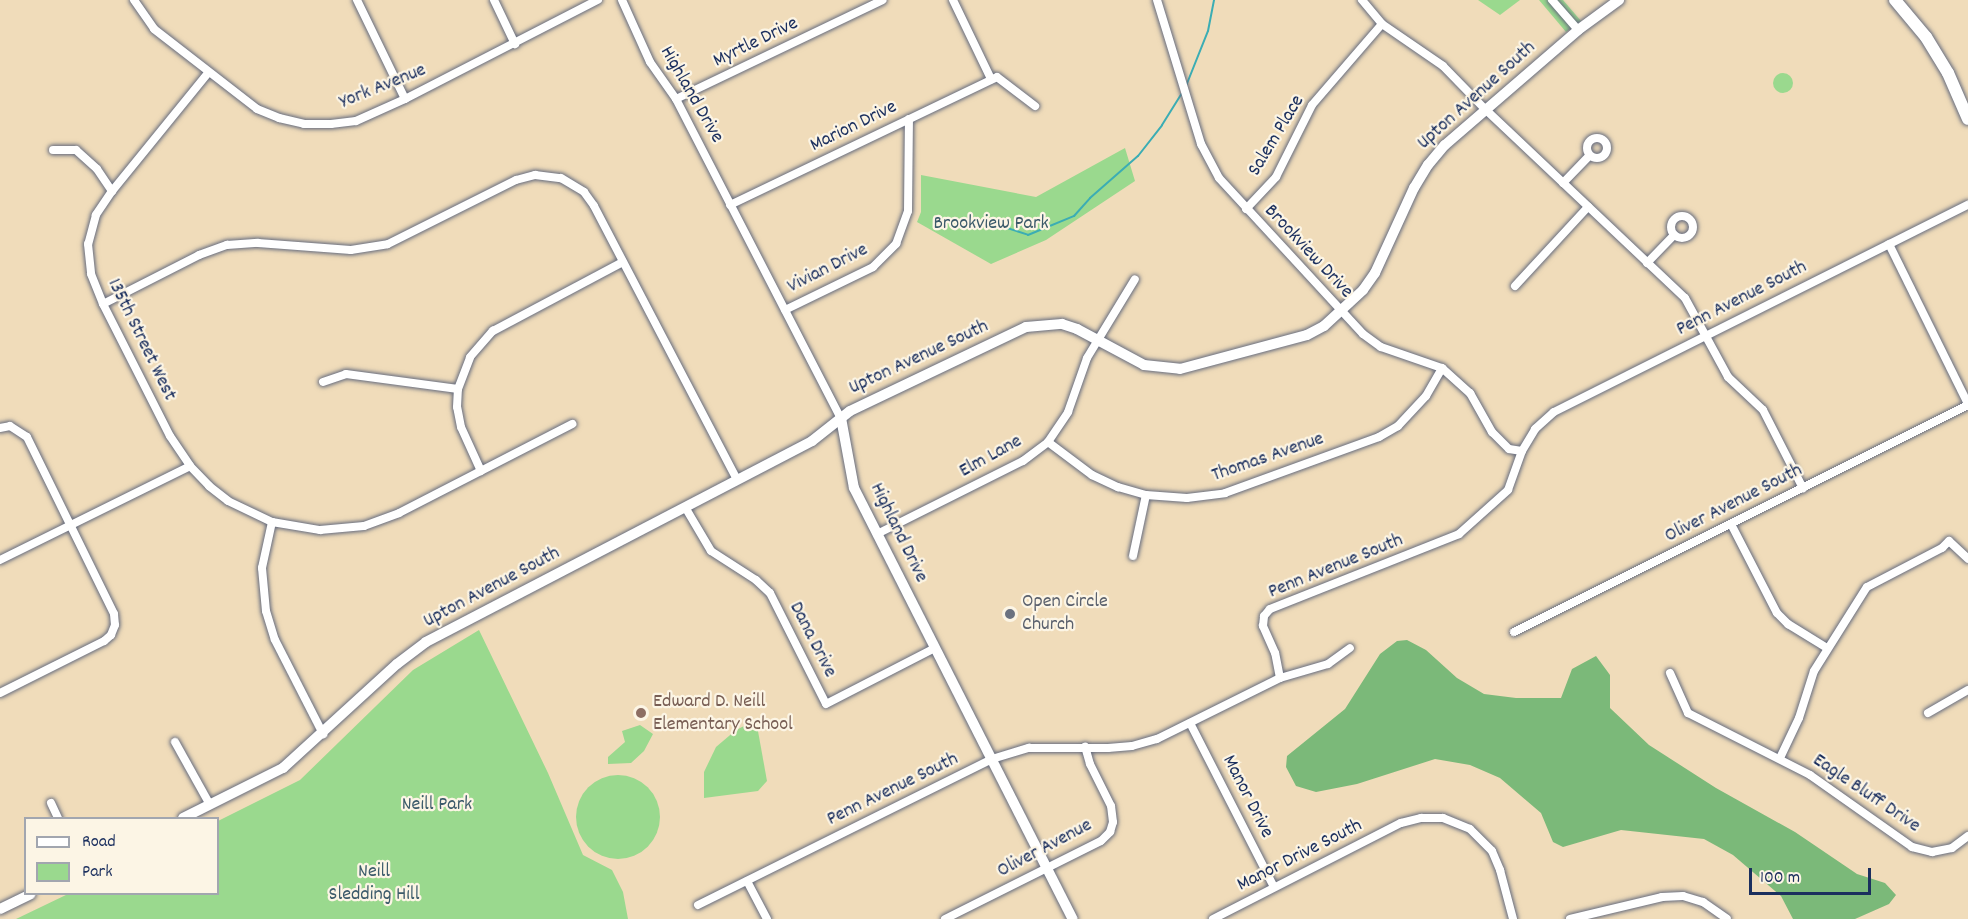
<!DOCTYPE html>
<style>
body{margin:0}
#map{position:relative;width:1968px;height:919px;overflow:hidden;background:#f0dcba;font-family:Dekko,sans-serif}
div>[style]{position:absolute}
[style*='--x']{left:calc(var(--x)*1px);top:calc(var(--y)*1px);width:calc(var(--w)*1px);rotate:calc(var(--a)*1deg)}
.green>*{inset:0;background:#9ad98e}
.round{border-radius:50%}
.forest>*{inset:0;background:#7bb979}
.stream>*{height:2px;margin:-1px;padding:0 1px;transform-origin:1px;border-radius:1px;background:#3badb4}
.roads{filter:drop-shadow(0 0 2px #666c7e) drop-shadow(0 0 2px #666c7e)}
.minor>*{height:8px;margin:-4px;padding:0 4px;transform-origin:4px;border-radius:4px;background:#fff}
.minor>.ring{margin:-4px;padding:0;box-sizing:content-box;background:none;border:8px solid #fff;border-radius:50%}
.tertiary>*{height:10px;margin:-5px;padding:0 5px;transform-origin:5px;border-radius:5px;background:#fff}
.secondary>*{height:12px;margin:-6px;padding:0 6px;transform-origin:6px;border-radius:6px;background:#fff}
.dots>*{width:16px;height:16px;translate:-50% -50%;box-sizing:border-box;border:3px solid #fcf5e5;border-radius:50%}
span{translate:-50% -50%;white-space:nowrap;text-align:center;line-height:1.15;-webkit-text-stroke:4.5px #fcf5e5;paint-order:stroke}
.street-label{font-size:20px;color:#1b2f5e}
.park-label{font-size:20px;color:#3b5a6a}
.worship-label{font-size:20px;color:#5b616d}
.left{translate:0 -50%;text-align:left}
.education-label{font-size:20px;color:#785e54}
.legend{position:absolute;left:24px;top:817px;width:195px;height:78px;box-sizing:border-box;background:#fcf5e5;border:2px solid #a2a6af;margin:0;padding:8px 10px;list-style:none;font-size:18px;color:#1b2f5e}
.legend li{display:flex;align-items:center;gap:12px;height:30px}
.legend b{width:30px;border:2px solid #a2a6af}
.scale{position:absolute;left:1749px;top:868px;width:122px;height:27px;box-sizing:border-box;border:3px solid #1b2f5e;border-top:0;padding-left:8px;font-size:18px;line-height:21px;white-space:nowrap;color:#1b2f5e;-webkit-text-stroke:4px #fcf5e5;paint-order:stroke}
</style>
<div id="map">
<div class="green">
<i style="clip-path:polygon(1478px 0,1520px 0,1500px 15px)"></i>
<i style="clip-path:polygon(1539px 0,1563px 0,1581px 21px,1566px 32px)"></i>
<i class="round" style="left:1773px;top:73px;width:20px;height:20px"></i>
<i style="clip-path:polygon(1125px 148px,1135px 181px,1046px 240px,991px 264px,917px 222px,921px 212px,921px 175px,1036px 197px)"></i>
<i style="clip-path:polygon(479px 630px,548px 773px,583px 855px,612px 870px,623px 892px,628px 919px,16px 919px,68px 894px,218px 894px,218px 821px,300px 780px,413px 670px)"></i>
<i style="clip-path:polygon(756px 720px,767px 781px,758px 791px,704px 798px,704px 772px,716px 747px,736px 730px)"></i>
<i style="clip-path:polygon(640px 725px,653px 734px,644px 751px,631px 763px,608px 764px,608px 757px,625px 742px,622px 731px)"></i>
<i class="round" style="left:576px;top:775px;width:84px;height:84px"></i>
</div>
<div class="forest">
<i style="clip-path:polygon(1407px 640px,1426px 650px,1457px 678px,1484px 694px,1516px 698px,1561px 698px,1572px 669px,1596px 656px,1610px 675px,1610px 708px,1649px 745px,1716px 788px,1795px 832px,1857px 874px,1885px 883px,1896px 895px,1889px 904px,1855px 919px,1793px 919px,1781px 896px,1733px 855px,1704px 839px,1621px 830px,1563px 847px,1553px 842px,1541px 813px,1500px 778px,1470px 765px,1435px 759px,1357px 784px,1316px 792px,1296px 786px,1286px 767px,1287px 756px,1345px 709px,1380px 654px,1397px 641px)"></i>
</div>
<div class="stream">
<i style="--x:1186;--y:86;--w:59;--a:-68.2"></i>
<i style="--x:1208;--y:31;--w:32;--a:-79"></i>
<i style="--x:1001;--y:226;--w:28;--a:18"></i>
<i style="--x:1028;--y:235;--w:50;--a:-22.4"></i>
<i style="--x:1074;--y:216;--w:24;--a:-48"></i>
<i style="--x:1090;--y:198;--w:64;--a:-41.2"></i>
<i style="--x:1138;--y:156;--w:39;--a:-52"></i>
<i style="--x:1162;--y:125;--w:38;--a:-58"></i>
</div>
<div class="roads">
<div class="minor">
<i style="--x:134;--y:0;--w:35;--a:55"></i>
<i style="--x:154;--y:29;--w:130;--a:37.8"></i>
<i style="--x:257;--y:109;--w:24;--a:22"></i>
<i style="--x:279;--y:118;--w:26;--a:13"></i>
<i style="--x:304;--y:124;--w:27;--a:0"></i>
<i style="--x:331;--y:124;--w:25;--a:-7"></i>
<i style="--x:356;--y:121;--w:54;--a:-24.2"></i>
<i style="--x:405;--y:99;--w:217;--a:-27.2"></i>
<i style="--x:357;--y:0;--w:110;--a:64.1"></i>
<i style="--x:494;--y:0;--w:49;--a:64.5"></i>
<i style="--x:622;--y:0;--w:68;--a:65.7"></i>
<i style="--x:650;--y:62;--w:45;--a:54.9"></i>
<i style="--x:676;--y:99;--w:359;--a:62.7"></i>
<i style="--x:953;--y:0;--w:88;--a:64.3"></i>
<i style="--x:1157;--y:0;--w:151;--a:73"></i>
<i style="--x:1201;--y:144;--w:38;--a:62"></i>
<i style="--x:1219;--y:178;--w:212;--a:47.3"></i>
<i style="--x:1363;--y:334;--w:22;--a:36"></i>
<i style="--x:1381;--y:347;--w:65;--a:19"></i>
<i style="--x:1442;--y:368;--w:38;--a:42"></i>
<i style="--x:1470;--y:393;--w:45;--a:60.6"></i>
<i style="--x:1492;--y:432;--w:24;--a:45"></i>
<i style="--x:1509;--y:449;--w:13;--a:9"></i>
<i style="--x:1362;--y:0;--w:31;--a:50"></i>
<i style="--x:1382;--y:24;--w:74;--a:34.5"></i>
<i style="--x:1443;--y:66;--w:60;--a:45.7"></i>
<i style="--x:1485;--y:109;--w:275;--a:43.4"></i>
<i style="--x:1685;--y:298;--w:90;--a:61.4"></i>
<i style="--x:1728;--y:377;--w:48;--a:43.3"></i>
<i style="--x:1763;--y:410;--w:88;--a:62.9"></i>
<i style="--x:1552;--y:0;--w:40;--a:49"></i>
<i style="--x:208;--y:73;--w:152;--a:129.1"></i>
<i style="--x:112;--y:191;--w:29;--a:124"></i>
<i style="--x:96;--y:215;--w:30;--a:105"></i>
<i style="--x:88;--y:244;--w:30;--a:84"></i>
<i style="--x:91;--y:274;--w:32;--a:68"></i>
<i style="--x:103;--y:304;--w:148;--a:63.1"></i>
<i style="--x:170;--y:436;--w:36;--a:56"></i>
<i style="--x:190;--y:466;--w:28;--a:46"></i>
<i style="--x:209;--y:486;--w:24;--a:38"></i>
<i style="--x:228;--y:501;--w:49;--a:25.5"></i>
<i style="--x:272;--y:522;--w:49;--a:9.5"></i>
<i style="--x:320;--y:530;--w:44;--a:-5.2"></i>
<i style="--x:364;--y:526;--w:37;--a:-20"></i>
<i style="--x:399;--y:513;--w:195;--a:-27.2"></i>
<i style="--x:676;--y:99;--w:229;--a:-25.6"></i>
<i class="ring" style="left:1587px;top:138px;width:12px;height:12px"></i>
<i style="--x:53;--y:150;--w:23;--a:0"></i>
<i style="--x:76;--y:150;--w:28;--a:42"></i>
<i style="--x:97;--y:169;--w:27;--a:56"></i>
<i style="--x:1563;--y:183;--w:37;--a:-46"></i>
<i style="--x:730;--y:205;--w:296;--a:-25.6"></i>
<i style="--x:997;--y:77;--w:48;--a:37.3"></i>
<i style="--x:1246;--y:209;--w:44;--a:-46.8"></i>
<i style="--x:1276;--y:177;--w:80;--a:-63.4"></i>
<i style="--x:1312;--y:105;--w:107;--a:-49.2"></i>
<i class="ring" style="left:1671px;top:216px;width:14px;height:14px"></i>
<i style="--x:1889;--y:244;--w:178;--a:63.7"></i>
<i style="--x:1647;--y:263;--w:39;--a:-46"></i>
<i style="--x:1515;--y:286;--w:108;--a:-47.3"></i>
<i style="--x:103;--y:304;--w:108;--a:-27"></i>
<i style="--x:199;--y:255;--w:30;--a:-20"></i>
<i style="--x:227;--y:245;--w:31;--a:-4"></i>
<i style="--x:258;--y:243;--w:93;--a:4.3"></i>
<i style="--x:351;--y:250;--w:37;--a:-9"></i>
<i style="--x:388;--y:244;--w:143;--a:-26.6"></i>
<i style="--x:516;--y:180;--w:20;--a:-15"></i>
<i style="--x:535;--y:175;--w:26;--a:7"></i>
<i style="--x:561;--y:178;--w:27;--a:31"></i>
<i style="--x:584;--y:192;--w:17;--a:54"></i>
<i style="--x:594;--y:206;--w:309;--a:62.4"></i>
<i style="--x:785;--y:310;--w:98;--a:-26"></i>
<i style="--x:873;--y:267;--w:33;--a:-45"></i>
<i style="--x:896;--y:244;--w:35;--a:-70"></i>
<i style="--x:908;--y:211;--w:92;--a:-89.4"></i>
<i style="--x:323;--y:382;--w:24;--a:-19"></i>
<i style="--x:346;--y:374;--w:113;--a:7.6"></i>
<i style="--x:0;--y:428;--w:10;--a:-11"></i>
<i style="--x:10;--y:426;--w:20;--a:33"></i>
<i style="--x:27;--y:437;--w:197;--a:63.8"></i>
<i style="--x:114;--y:614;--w:11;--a:85"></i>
<i style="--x:115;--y:625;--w:11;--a:112"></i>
<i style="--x:111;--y:635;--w:9;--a:139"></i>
<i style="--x:104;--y:641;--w:116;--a:153.4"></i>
<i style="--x:1048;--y:442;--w:55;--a:36.9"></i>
<i style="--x:1092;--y:475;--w:29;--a:25"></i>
<i style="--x:1118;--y:487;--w:29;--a:16"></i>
<i style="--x:1146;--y:495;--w:41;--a:4.2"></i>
<i style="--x:1187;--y:498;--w:38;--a:-7"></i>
<i style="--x:1225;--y:493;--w:164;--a:-20"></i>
<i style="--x:1379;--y:437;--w:22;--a:-30"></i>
<i style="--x:1398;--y:426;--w:41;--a:-47"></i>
<i style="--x:1426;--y:396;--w:32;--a:-60"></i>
<i style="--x:481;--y:471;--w:48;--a:-114.4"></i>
<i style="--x:461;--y:427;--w:20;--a:-101"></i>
<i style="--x:457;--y:407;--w:18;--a:-87"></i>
<i style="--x:458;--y:389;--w:34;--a:-69"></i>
<i style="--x:470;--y:357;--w:35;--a:-49"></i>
<i style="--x:493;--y:331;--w:147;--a:-28"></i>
<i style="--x:685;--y:507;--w:51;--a:59.4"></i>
<i style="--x:711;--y:551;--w:54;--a:32.8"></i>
<i style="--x:756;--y:580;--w:19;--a:43"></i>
<i style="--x:770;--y:593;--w:124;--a:63.2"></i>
<i style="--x:826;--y:704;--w:123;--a:-27.2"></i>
<i style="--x:272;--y:522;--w:47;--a:102.3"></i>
<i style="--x:262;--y:568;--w:43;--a:84.7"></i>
<i style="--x:266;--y:611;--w:30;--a:73"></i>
<i style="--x:275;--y:640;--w:106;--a:62.9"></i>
<i style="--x:1731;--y:524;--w:100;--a:62.7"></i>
<i style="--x:1777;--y:613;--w:16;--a:45"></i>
<i style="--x:1788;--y:624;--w:46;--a:31.6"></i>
<i style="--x:877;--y:534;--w:163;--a:-26.6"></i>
<i style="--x:1023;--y:461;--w:31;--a:-37"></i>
<i style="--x:1048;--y:442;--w:36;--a:-56"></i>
<i style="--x:1068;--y:412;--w:57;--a:-70.6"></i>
<i style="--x:1087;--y:358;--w:92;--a:-58.7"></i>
<i style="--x:1133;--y:556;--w:62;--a:-78"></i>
<i style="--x:0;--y:560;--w:212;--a:-26.3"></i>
<i style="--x:1514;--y:632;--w:508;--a:-26.57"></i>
<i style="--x:1670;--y:673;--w:44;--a:65.8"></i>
<i style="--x:1688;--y:713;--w:137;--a:26.9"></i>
<i style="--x:1810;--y:775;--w:125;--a:35.2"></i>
<i style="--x:1912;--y:847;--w:21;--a:14"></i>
<i style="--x:1932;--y:852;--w:20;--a:-11"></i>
<i style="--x:1952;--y:848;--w:20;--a:-37"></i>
<i style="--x:1280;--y:678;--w:50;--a:-16.3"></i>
<i style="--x:1328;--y:664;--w:27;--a:-36"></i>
<i style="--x:1928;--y:713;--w:46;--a:-29.9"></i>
<i style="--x:1190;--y:723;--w:184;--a:62.9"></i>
<i style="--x:175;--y:742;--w:72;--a:60.9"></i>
<i style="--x:1780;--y:758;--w:44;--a:-64.6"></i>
<i style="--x:1799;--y:718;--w:49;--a:-72.3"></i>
<i style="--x:1814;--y:671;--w:99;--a:-57.8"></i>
<i style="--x:1867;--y:587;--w:85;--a:-27.5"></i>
<i style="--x:1942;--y:548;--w:10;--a:-45"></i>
<i style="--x:1949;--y:541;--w:26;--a:43"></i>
<i style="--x:51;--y:803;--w:17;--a:65"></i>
<i style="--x:747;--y:881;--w:43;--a:62.2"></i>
<i style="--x:698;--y:905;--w:328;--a:-26.4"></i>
<i style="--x:992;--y:759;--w:39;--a:-17"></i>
<i style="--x:1029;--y:748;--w:79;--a:0"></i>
<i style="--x:1108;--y:748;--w:24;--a:-5"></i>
<i style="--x:1132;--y:746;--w:26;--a:-16"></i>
<i style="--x:1157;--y:739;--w:137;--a:-26.4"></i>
<i style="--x:1280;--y:678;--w:25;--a:-101"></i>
<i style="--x:1275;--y:653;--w:30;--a:-114"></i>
<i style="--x:1263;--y:626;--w:10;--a:-84"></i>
<i style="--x:1264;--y:616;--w:9;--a:-49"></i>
<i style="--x:1270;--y:609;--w:203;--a:-21.6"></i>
<i style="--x:1459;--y:534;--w:66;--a:-41.9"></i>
<i style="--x:1508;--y:490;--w:41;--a:-70.3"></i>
<i style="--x:1522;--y:451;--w:26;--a:-59"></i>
<i style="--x:1535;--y:429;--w:25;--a:-42"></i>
<i style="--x:1554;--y:412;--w:463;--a:-26.6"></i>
<i style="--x:945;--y:919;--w:174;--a:-26.6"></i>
<i style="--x:1101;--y:841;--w:13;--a:-45"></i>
<i style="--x:1110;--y:832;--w:10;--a:-73"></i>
<i style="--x:1113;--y:822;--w:16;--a:-97"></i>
<i style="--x:1111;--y:806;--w:47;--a:-116.6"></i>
<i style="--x:1090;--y:764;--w:18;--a:-106"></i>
<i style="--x:1213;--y:919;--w:211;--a:-27.1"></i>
<i style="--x:1401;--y:823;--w:21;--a:-14"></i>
<i style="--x:1421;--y:818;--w:22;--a:0"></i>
<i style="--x:1443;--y:818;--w:29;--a:22"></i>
<i style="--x:1470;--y:829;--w:31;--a:45"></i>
<i style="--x:1492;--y:851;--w:21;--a:67"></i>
<i style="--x:1500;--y:870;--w:51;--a:75.1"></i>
<i style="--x:1570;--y:919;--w:95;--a:-13.4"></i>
<i style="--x:1662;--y:897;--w:21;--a:-3"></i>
<i style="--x:1683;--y:896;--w:21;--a:17"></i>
<i style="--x:1703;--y:902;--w:29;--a:35"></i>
</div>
<div class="tertiary">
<i style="--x:841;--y:418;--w:71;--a:79.5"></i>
<i style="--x:854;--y:488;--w:483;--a:63.1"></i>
<i style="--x:183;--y:818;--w:112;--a:-26.6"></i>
<i style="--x:283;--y:768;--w:154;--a:-42.4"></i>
<i style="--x:397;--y:664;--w:36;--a:-37"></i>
<i style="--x:426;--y:642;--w:435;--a:-27.5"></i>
<i style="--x:812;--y:441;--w:48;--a:-38.3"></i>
<i style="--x:850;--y:411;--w:195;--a:-25.5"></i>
<i style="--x:1026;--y:327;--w:36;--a:-5"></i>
<i style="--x:1062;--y:324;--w:16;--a:18"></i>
<i style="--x:1077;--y:329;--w:76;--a:28.2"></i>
<i style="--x:1144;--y:365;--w:36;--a:6"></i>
<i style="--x:1180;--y:369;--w:131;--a:-15"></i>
<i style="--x:1307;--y:335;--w:19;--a:-28"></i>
<i style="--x:1324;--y:326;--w:53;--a:-42.7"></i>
<i style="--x:1363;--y:290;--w:21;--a:-55"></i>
<i style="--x:1375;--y:273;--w:94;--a:-65.4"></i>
<i style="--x:1414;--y:188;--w:27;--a:-59"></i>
<i style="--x:1428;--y:165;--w:26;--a:-50"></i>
<i style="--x:1445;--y:145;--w:176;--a:-40.8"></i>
<i style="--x:1578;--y:30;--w:51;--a:-36.2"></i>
<i style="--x:0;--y:909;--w:34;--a:-26"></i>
</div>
<div class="secondary">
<i style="--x:1895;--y:0;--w:48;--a:50"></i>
<i style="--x:1926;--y:37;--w:42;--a:58.6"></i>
<i style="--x:1948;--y:73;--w:50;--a:66.5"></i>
</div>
</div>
<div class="dots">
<i style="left:1010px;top:614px;background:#6b7280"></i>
<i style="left:641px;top:713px;background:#8d6e63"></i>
</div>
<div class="street-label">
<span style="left:756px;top:43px;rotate:-26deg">Myrtle Drive</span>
<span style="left:383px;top:87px;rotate:-22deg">York Avenue</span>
<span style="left:691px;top:95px;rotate:60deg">Highland Drive</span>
<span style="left:1477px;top:96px;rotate:-42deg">Upton Avenue South</span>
<span style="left:854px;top:127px;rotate:-26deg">Marion Drive</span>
<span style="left:1277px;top:136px;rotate:-59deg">Salem Place</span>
<span style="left:1308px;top:252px;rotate:47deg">Brookview Drive</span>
<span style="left:828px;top:269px;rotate:-27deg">Vivian Drive</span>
<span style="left:1742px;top:299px;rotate:-27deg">Penn Avenue South</span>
<span style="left:141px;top:340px;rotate:64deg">135th Street West</span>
<span style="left:919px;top:358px;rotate:-25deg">Upton Avenue South</span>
<span style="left:991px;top:457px;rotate:-29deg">Elm Lane</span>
<span style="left:1268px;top:458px;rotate:-19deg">Thomas Avenue</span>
<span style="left:1734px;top:504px;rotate:-27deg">Oliver Avenue South</span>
<span style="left:898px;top:533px;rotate:64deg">Highland Drive</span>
<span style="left:1336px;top:567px;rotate:-22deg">Penn Avenue South</span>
<span style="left:492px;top:588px;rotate:-28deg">Upton Avenue South</span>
<span style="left:812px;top:640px;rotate:63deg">Dana Drive</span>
<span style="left:893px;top:790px;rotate:-26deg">Penn Avenue South</span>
<span style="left:1866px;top:794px;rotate:34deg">Eagle Bluff Drive</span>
<span style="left:1247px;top:797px;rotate:63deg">Manor Drive</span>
<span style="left:1045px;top:849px;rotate:-28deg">Oliver Avenue</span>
<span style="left:1300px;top:856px;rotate:-27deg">Manor Drive South</span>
</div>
<div class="park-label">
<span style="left:991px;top:224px">Brookview Park</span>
<span style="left:437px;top:805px">Neill Park</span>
<span style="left:374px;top:884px">Neill<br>Sledding Hill</span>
</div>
<div class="worship-label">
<span class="left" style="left:1022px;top:614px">Open Circle<br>Church</span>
</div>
<div class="education-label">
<span class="left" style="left:653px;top:714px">Edward D. Neill<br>Elementary School</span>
</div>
<ul class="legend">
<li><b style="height:8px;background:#fff"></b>Road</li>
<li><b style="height:16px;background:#9ad98e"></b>Park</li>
</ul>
<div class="scale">100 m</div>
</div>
